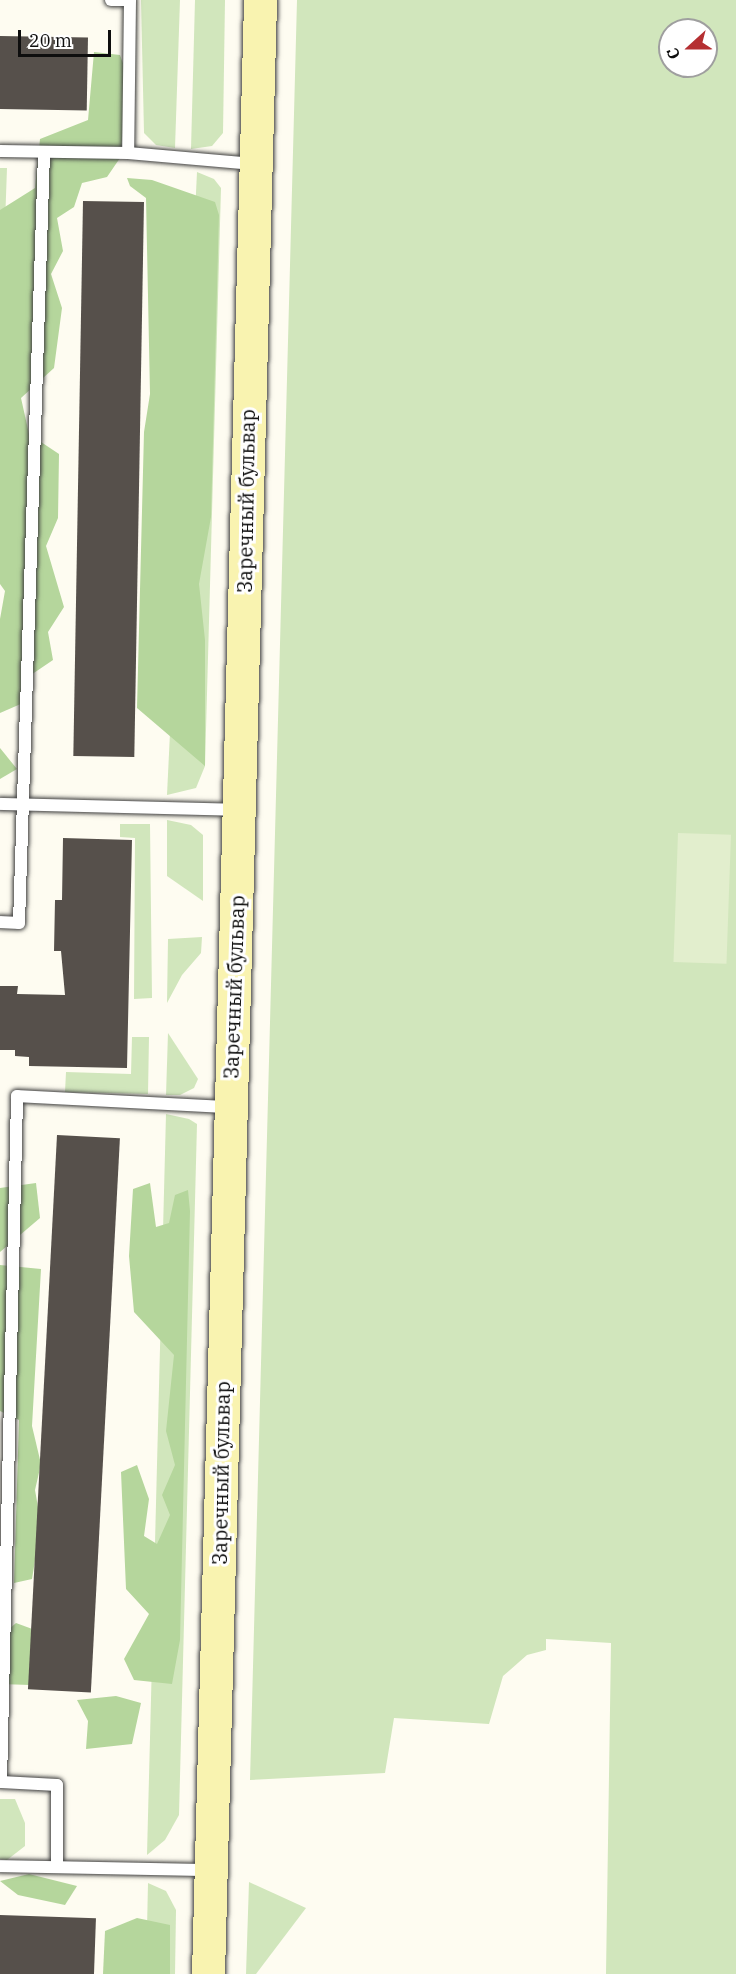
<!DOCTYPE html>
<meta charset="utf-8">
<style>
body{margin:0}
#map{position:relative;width:736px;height:1974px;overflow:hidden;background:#fefcf1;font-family:"IBM Plex Serif",serif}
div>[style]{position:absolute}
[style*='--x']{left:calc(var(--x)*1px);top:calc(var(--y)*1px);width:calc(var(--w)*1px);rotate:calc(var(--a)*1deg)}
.green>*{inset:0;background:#d1e6bc}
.forest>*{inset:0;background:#b5d69c}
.pitch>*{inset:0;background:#e2eecd;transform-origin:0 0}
.building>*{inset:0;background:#56504b;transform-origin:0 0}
.roads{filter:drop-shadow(0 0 2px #414141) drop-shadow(0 0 2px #414141)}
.lane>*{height:12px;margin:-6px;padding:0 6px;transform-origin:6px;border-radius:6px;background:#fff}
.secondary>*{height:33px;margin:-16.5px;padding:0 16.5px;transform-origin:16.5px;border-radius:16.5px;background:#f9f3b0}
span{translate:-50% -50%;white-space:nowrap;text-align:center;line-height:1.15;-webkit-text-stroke:6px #fff;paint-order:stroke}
.street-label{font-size:20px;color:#0e0e0e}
.north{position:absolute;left:658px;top:18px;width:60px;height:60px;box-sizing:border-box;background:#fff;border:2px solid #9f9f9f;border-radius:50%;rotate:249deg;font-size:16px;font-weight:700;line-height:24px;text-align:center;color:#0e0e0e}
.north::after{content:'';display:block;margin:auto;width:21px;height:27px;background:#b52f32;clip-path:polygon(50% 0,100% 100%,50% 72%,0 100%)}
.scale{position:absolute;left:18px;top:30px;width:93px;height:27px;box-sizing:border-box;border:3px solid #0e0e0e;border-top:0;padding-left:8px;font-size:18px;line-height:21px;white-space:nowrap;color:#0e0e0e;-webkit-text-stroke:4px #fff;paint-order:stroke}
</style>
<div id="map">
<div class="green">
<i style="clip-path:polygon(141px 0,180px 0,175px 148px,156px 145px,144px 133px)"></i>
<i style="clip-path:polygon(195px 0,225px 0,223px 133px,212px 146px,191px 149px)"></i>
<i style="clip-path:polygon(evenodd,297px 0,736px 0,736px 1974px,606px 1974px,611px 1643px,546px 1639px,546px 1650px,527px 1655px,503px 1676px,489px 1724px,394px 1718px,385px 1773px,250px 1780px,297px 0,670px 30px,706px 30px,706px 66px,670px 66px,670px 30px)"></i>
<i style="clip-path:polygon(0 168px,7px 168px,5px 224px,0 224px)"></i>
<i style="clip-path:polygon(197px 172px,214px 179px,221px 188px,205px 766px,196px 788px,167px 795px)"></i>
<i style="clip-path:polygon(167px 820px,191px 825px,203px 835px,203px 901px,167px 876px)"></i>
<i style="clip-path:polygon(120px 824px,150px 824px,152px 998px,134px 999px,135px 838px,120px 837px)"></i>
<i style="clip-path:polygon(202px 937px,201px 953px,182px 975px,167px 1003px,168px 939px)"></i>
<i style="clip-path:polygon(168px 1033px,198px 1079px,194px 1088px,180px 1095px,166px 1095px)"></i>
<i style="clip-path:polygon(132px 1037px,149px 1037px,148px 1094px,65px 1092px,66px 1072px,131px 1074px)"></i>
<i style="clip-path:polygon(166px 1114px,189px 1119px,197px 1124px,179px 1815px,165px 1840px,147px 1855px)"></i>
<i style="clip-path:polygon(0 1799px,15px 1799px,25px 1823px,25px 1846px,7px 1860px,0 1859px)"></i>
<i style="clip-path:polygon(249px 1882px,306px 1908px,256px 1974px,246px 1974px)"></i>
<i style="clip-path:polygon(148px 1883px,166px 1891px,176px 1910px,175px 1974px,146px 1974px)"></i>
</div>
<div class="forest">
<i style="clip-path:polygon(94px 52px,120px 55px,129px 80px,120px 158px,107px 177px,82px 183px,74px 207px,57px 218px,63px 251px,51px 274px,62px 308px,54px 368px,21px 398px,29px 434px,59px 454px,58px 518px,46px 546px,64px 607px,48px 632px,53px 660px,22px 681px,23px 703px,0 713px,0 619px,5px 591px,0 584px,0 210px,35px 188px,40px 139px,88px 120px)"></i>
<i style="clip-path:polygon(127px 178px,152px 180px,215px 202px,219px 215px,211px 517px,199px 584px,205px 640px,205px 766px,137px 708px,144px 432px,150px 394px,146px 198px,130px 186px)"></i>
<i style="clip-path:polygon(0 748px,17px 769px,0 779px)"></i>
<i style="clip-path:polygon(36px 1183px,40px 1218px,0 1252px,0 1188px)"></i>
<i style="clip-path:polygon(150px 1183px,156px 1227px,169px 1223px,175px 1195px,188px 1190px,190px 1211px,180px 1640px,172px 1684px,134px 1680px,124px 1659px,149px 1614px,126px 1589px,121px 1472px,137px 1465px,149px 1499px,144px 1536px,157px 1544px,170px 1515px,162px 1495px,175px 1465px,166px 1431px,174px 1355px,134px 1312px,129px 1256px,133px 1189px)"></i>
<i style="clip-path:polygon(0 1265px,41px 1269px,32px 1426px,41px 1464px,35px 1490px,41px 1524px,32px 1579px,14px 1583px,19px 1420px,0 1411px)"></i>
<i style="clip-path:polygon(16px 1623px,35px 1630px,44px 1660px,30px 1685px,0 1684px,0 1637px)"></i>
<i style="clip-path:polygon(116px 1696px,141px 1703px,132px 1744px,86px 1749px,88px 1721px,77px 1700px)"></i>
<i style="clip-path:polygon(29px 1874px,77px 1886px,65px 1905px,18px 1895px,0 1881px)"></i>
<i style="clip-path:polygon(137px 1918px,170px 1925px,170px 1974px,103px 1974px,105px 1931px)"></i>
</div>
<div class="pitch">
<i style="left:678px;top:833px;width:53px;height:129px;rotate:2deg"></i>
</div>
<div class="building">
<i style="left:0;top:36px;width:88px;height:73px;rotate:1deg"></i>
<i style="left:83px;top:201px;width:61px;height:555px;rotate:1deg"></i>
<i style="clip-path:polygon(63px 838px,132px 840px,127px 1068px,29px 1066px,29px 1057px,15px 1056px,15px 1050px,0 1050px,0 986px,18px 986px,17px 994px,65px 995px,61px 951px,54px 951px,55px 900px,62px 900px)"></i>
<i style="left:57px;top:1135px;width:63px;height:555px;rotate:3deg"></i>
<i style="left:0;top:1915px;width:96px;height:59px;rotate:2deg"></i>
</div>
<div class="roads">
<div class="lane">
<i style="--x:111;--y:0;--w:19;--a:0"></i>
<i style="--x:130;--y:0;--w:153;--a:90.7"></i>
<i style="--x:0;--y:151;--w:128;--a:0.9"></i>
<i style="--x:128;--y:153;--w:126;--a:5"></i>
<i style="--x:0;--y:804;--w:238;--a:1.4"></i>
<i style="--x:0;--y:922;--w:19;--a:3"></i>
<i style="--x:19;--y:923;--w:771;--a:-88.14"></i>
<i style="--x:0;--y:1866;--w:210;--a:1.1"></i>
<i style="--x:57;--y:1866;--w:81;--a:-90"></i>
<i style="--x:57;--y:1785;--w:56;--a:-176.9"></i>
<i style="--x:1;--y:1782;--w:686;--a:-88.66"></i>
<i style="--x:17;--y:1096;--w:212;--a:3"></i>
</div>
<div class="secondary">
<i style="--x:208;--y:1974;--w:1975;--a:-88.49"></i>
</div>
</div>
<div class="street-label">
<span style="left:246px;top:501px;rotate:-89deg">Заречный бульвар</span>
<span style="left:234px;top:987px;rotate:-88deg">Заречный бульвар</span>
<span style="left:221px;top:1473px;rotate:-89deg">Заречный бульвар</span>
</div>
<div class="north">С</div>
<div class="scale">20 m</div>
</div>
